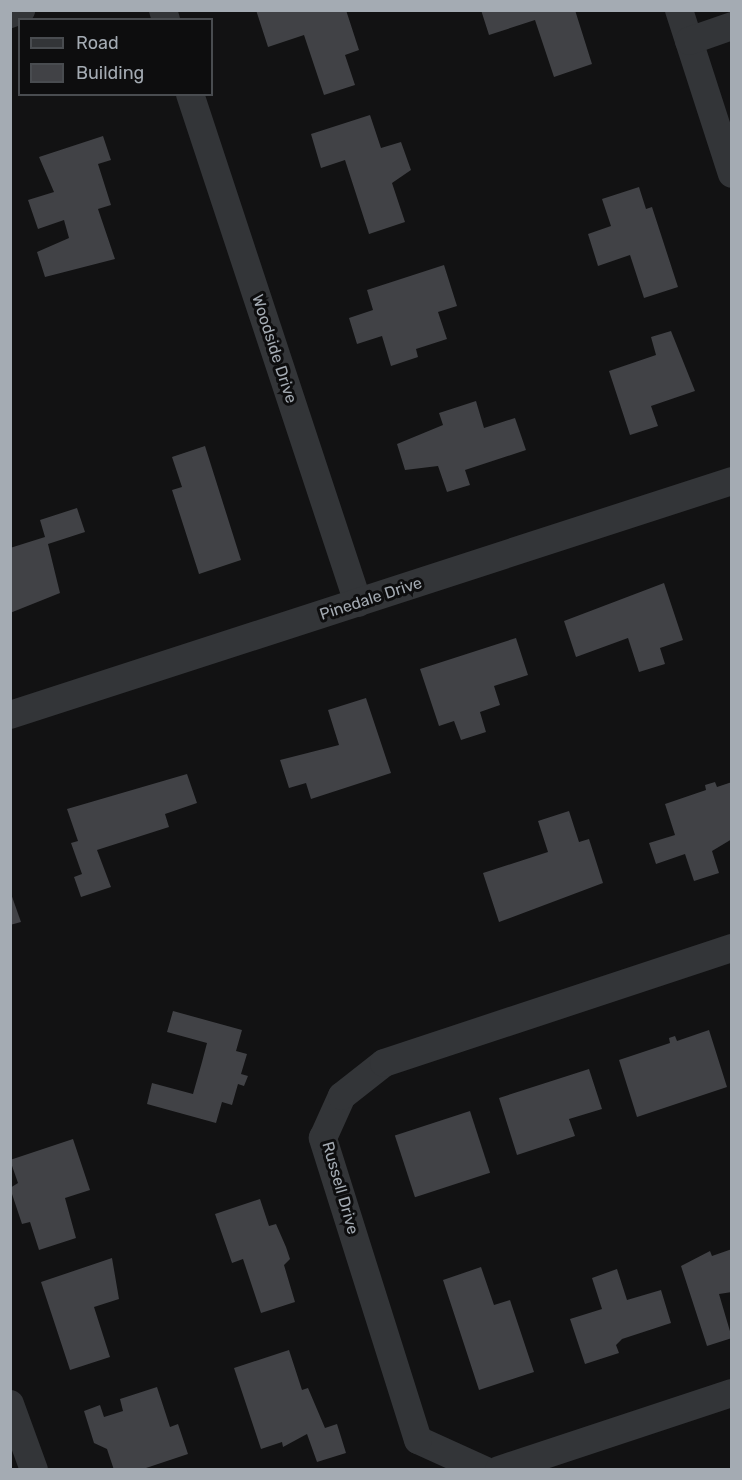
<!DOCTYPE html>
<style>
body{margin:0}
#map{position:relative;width:742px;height:1480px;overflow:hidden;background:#121213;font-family:Rubik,sans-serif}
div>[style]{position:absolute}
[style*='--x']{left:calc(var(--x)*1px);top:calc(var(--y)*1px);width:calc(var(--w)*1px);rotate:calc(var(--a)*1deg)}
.building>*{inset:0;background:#414246;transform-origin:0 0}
.street>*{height:28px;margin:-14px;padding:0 14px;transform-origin:14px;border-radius:14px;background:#333538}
span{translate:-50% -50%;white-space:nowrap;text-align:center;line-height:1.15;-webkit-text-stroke:6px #0d0d0e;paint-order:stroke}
.street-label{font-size:16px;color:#a4abb3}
.frame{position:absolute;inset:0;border:12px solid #a4abb3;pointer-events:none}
.legend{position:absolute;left:18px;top:18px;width:195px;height:78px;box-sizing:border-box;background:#0d0d0e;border:2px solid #494c50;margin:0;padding:8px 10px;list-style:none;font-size:18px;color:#a4abb3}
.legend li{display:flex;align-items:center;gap:12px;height:30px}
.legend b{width:30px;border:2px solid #494c50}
</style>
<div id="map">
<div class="building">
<i style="clip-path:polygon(256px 10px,346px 10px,359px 50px,345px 55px,355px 85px,324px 95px,304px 35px,268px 47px)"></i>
<i style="clip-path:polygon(481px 10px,575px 10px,592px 64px,554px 77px,535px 20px,489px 35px)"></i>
<i style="clip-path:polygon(370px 115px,381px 148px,401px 142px,411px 170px,392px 183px,405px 222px,369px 234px,345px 160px,321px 168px,311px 134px)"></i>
<i style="clip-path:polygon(103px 136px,111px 160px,98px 164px,111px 205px,98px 209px,115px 259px,45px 277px,37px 252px,69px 238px,64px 220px,38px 229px,28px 200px,54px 192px,39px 157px)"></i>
<i style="clip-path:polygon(639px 187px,646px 209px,652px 207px,678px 287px,644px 298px,630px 255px,598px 266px,588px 234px,611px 226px,602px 199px)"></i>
<i style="clip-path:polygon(444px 265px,457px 306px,438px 312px,447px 339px,416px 349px,418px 357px,391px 366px,382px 336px,357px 344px,349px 318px,373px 310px,367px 290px)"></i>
<i style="clip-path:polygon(671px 331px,695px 391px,651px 406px,658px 426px,630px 435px,609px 371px,656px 355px,651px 337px)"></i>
<i style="clip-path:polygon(476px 401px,484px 428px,515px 418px,526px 450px,465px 470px,470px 485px,447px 492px,438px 466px,405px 470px,397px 444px,443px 425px,439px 413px)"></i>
<i style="clip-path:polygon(205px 446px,241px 560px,199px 574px,172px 490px,182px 487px,172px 457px)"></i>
<i style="clip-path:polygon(77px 508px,85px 532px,48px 544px,60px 593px,10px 613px,10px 548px,45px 537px,40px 520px)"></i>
<i style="clip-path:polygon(664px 583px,683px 640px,660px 648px,665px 664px,639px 672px,628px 638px,576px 657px,564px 621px)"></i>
<i style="clip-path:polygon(516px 638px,528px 675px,494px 686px,500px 705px,480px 712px,486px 732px,461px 740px,454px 721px,439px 726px,420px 669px)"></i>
<i style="clip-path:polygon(366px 698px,391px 773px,311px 799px,306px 783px,289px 788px,280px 760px,339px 745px,328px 710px)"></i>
<i style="clip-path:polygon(187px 774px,197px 803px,165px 814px,169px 827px,97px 850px,111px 887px,81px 897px,74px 877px,82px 874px,71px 843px,78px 841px,67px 809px)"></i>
<i style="clip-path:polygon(715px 782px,717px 787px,732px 782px,732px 839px,712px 851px,719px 873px,694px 881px,685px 854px,656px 864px,649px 843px,675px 835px,665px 804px,706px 790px,705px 785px)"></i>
<i style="clip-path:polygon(569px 811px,579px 842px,589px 839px,603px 883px,499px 922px,483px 873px,548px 852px,538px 821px)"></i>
<i style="clip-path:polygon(10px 891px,21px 922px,10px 925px)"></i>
<i style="clip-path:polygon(173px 1011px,242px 1030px,236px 1051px,247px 1054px,241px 1074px,248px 1076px,244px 1086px,238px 1084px,232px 1105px,222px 1102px,216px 1123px,147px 1104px,152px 1083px,193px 1094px,202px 1062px,207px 1043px,167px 1032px)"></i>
<i style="clip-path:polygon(709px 1030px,727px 1087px,637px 1117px,619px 1060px,670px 1043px,669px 1038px,675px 1036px,677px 1041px)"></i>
<i style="clip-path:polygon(589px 1069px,602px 1109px,569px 1119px,575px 1136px,517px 1155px,499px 1098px)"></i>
<i style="left:470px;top:1111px;width:65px;height:79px;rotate:72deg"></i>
<i style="clip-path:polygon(73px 1139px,90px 1190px,65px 1198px,76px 1238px,39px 1250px,30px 1222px,22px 1224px,10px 1188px,18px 1183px,10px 1160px)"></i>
<i style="clip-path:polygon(260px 1199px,269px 1226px,276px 1224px,286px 1247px,290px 1259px,284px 1265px,295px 1302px,261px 1313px,243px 1259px,232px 1263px,215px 1214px)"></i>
<i style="clip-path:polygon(732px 1249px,732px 1292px,719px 1294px,732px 1338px,707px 1346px,681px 1266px,710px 1251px,712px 1256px)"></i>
<i style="clip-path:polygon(112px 1258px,119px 1299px,94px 1307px,110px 1357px,70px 1370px,41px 1282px)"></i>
<i style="clip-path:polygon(481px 1267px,494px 1305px,510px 1300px,534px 1372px,479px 1390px,443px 1280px)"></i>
<i style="clip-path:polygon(617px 1269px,627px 1300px,661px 1290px,671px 1323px,622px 1339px,616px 1345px,619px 1353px,585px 1364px,570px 1319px,602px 1309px,592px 1278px)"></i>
<i style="clip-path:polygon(289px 1350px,302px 1390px,308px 1388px,325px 1428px,337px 1424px,346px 1453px,317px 1462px,307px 1434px,283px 1447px,282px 1442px,261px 1449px,234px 1368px)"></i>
<i style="clip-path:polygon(157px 1387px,170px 1427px,178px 1424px,188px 1454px,140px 1470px,114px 1470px,107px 1449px,94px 1443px,84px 1411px,100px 1405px,104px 1417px,123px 1411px,120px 1399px)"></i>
</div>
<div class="street">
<i style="--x:163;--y:10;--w:10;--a:73"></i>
<i style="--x:679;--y:10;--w:172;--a:72.1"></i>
<i style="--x:10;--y:14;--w:12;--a:-20"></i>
<i style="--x:689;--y:41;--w:46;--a:-19.2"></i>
<i style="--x:190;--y:94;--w:536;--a:71.73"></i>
<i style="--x:10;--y:715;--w:759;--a:-17.96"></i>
<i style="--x:10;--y:1404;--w:70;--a:70"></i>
<i style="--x:484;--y:1470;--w:72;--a:-155.6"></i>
<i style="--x:418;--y:1440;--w:317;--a:-107.5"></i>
<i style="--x:323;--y:1138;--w:46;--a:-65.7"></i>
<i style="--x:342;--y:1096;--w:53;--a:-38.2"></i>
<i style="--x:384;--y:1063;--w:367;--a:-18.3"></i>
<i style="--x:499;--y:1470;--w:245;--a:-18.3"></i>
</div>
<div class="street-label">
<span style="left:274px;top:349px;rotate:72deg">Woodside Drive</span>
<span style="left:371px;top:599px;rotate:-18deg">Pinedale Drive</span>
<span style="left:340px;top:1188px;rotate:74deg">Russell Drive</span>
</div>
<div class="frame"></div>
<ul class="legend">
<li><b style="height:8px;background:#333538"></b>Road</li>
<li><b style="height:16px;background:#414246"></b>Building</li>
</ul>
</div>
